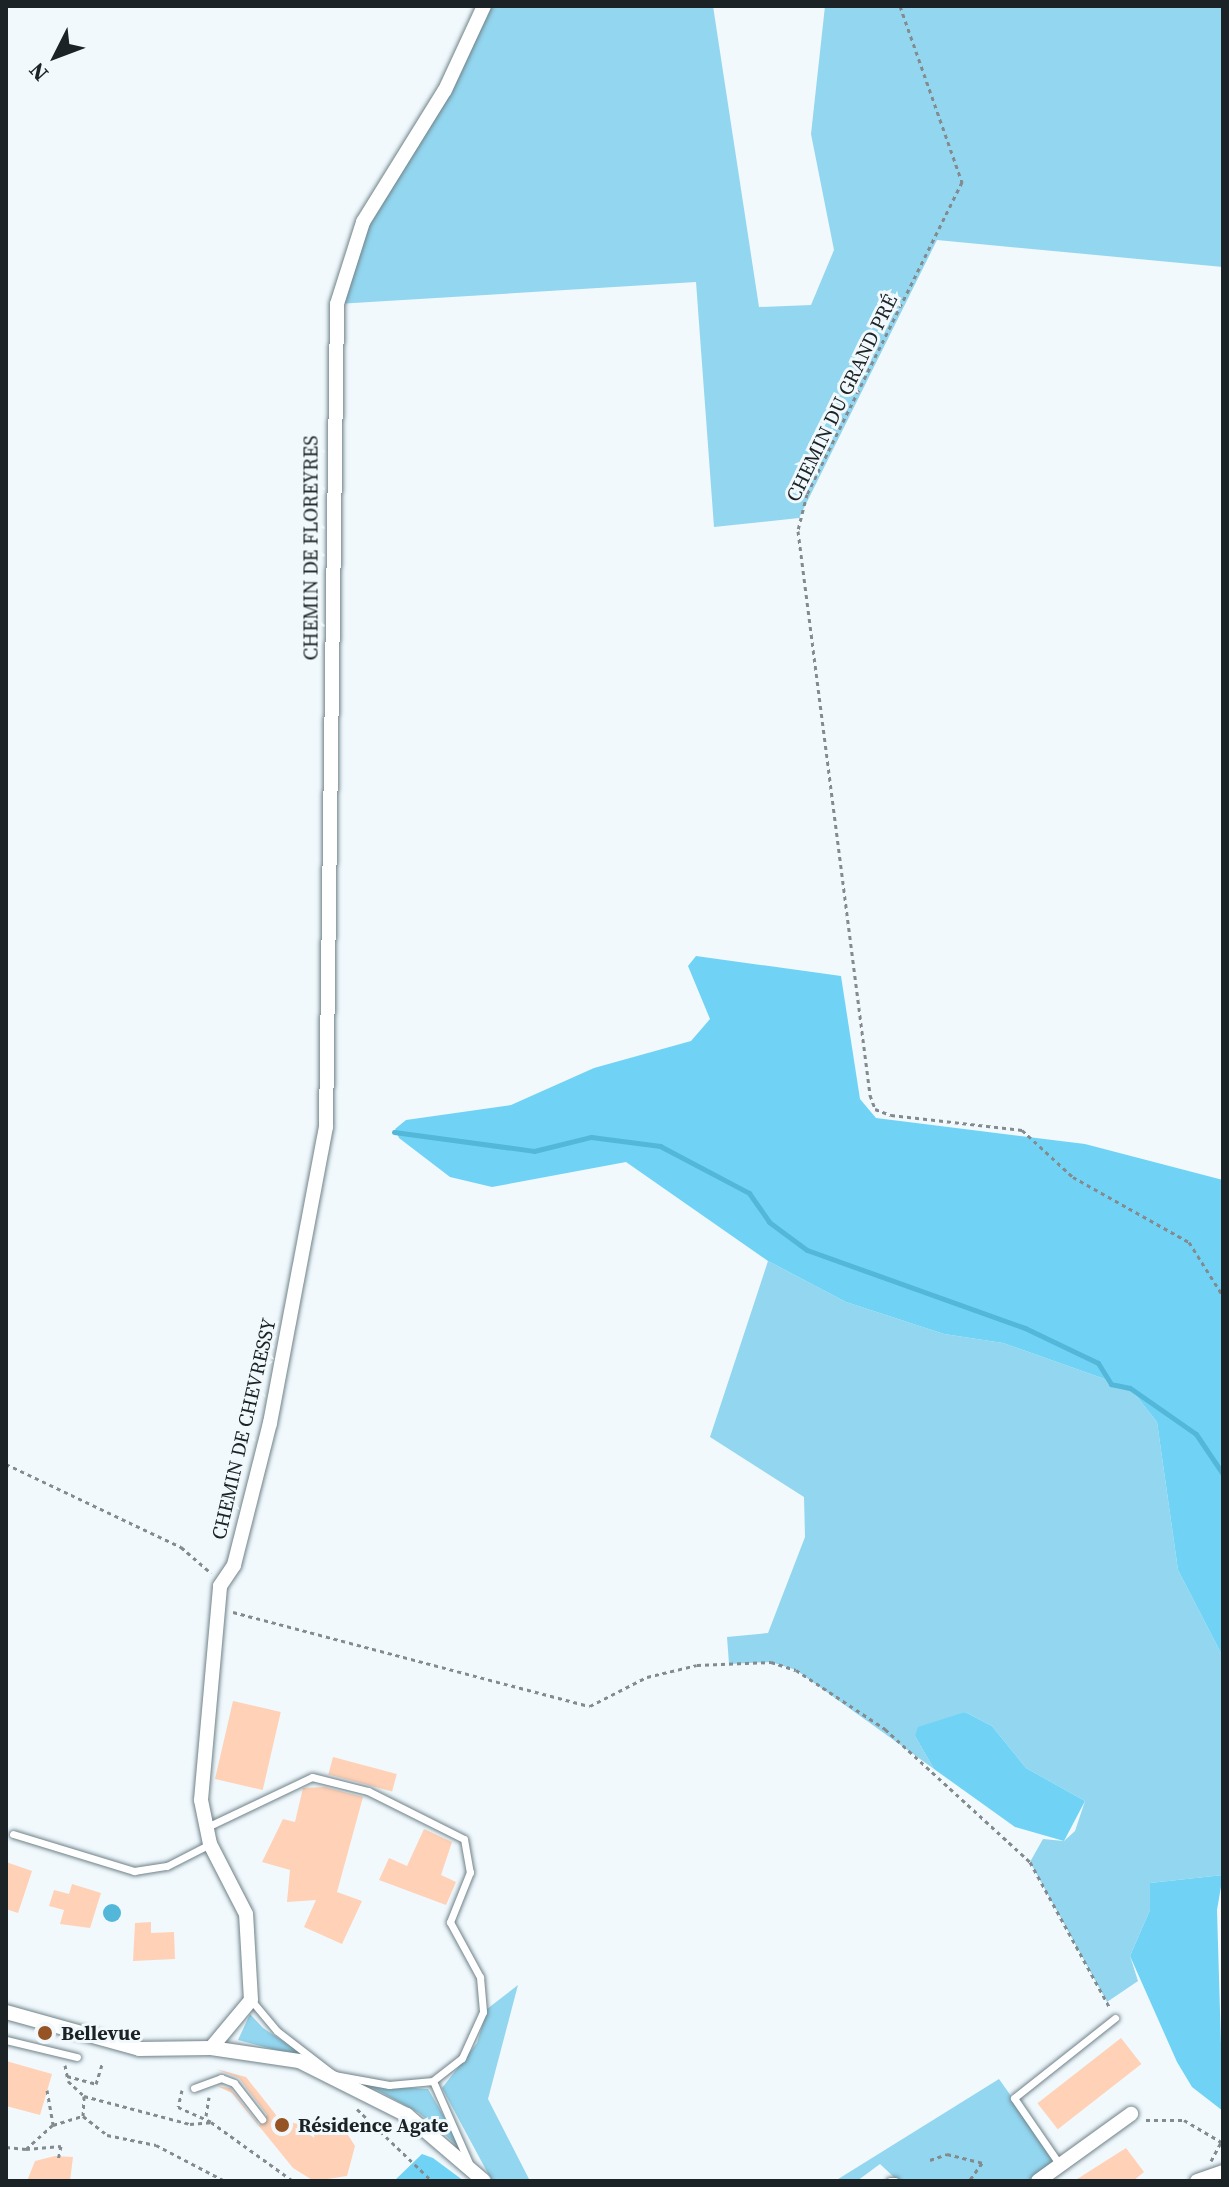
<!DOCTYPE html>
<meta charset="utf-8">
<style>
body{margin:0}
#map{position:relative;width:1229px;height:2187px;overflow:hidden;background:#f1f9fd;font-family:"Source Serif 4",serif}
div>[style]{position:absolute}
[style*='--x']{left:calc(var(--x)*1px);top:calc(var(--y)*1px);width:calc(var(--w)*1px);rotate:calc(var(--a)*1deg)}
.green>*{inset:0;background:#93d6ef}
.forest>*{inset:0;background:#70d3f6}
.water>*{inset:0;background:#53b7d9}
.round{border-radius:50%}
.stream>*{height:5px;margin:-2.5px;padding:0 2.5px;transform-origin:2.5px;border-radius:2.5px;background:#53b7d9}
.building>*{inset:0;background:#ffd1b6;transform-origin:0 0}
.path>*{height:3px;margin-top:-1.5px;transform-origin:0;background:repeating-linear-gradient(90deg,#838b8e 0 4px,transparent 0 8px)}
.roads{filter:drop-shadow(0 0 2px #6f8289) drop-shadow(0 0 2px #6f8289)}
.service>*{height:7px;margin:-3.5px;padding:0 3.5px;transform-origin:3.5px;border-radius:3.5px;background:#fff}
.minor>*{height:14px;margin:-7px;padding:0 7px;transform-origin:7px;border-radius:7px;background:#fff}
.dots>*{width:22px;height:22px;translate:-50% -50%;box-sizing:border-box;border:4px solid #f1f9fd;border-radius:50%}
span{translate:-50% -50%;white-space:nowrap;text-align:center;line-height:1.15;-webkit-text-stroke:6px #f1f9fd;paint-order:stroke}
.street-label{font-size:20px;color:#1b2326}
.poi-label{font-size:20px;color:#1b2326;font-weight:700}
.left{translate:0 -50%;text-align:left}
.frame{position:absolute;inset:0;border:8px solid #1b2326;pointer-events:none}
.north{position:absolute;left:16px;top:16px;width:80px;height:80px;-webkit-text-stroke:6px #f1f9fd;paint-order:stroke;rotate:228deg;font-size:22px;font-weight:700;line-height:32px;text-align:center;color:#1b2326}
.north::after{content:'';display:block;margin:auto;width:28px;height:36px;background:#1b2326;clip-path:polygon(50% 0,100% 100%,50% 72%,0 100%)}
</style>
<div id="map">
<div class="green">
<i style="clip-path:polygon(484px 6px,713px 6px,759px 307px,811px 305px,834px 250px,811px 134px,825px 6px,1223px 6px,1223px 267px,937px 240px,799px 518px,714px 527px,696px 282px,337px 304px,343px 271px)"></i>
<i style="clip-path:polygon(768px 1261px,846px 1302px,944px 1334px,1003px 1343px,1130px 1388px,1157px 1422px,1178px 1570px,1223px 1657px,1223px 1875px,1150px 1883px,1150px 1910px,1130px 1956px,1138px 1981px,1107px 2002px,1030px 1862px,1043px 1839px,1064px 1841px,1075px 1831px,1085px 1801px,1026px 1768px,992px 1726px,965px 1712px,915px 1736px,934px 1769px,796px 1670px,771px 1662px,729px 1664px,727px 1637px,768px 1633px,805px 1537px,804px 1497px,710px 1437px)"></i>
<i style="clip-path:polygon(518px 1985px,488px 2099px,530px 2181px,492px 2181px,442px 2088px,477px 2043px,487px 2009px)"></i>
<i style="clip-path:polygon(250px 2014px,263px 2028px,310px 2059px,238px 2040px)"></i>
<i style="clip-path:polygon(999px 2079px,1060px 2165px,1038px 2181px,898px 2181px,880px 2164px,857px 2181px,835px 2181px)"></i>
<i style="clip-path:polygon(368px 2085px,428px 2089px,464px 2151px,419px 2113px)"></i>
</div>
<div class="forest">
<i style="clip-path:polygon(696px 956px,841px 976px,860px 1099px,876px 1118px,1085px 1144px,1223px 1180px,1223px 1657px,1178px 1570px,1157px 1422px,1130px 1388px,1003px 1343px,944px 1334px,846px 1302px,768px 1261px,626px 1162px,492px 1187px,450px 1177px,399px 1138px,395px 1129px,406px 1120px,511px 1105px,594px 1068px,691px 1041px,710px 1019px,688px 966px)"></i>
<i style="clip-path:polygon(965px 1712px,992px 1726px,1026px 1768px,1085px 1801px,1064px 1841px,1015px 1827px,934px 1769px,915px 1736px,918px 1727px)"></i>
<i style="clip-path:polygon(1223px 1875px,1217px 1910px,1223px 2111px,1192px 2087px,1177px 2062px,1130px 1956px,1150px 1910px,1150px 1883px)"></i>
<i style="clip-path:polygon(422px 2154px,433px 2158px,464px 2181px,394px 2181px)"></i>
</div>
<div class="water">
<i class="round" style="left:103px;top:1904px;width:18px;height:18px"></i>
</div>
<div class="stream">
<i style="--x:394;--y:1132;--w:141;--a:7.7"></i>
<i style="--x:534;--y:1151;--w:59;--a:-13.8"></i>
<i style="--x:591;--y:1137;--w:70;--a:7.4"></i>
<i style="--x:660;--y:1146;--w:101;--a:27.8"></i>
<i style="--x:749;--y:1193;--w:35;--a:55"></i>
<i style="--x:769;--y:1222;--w:47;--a:36.4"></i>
<i style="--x:807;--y:1250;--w:232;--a:19.7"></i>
<i style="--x:1025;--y:1328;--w:81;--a:25.6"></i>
<i style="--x:1098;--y:1363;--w:25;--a:58"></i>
<i style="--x:1111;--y:1384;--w:19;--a:12"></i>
<i style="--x:1130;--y:1388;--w:80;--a:34.9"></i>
<i style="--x:1196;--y:1434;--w:48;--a:56"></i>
<i style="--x:1223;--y:1520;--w:25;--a:90"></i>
</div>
<div class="building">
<i style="left:233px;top:1701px;width:49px;height:80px;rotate:13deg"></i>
<i style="left:333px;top:1757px;width:66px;height:18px;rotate:15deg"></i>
<i style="clip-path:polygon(325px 1787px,363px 1797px,337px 1892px,362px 1901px,342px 1944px,304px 1927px,316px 1900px,287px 1902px,290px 1870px,262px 1862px,283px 1819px,295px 1822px,303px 1788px)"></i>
<i style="clip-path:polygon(424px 1829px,452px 1842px,441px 1875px,456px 1882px,446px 1905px,379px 1880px,389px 1858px,407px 1866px)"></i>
<i style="clip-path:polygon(6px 1862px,32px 1871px,18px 1913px,6px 1909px)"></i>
<i style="clip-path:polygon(72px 1884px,101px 1893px,90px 1928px,60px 1924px,64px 1910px,49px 1906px,54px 1890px,69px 1894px)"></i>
<i style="clip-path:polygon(151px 1922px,151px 1933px,174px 1932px,175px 1959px,133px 1961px,135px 1923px)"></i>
<i style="left:1121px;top:2038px;width:33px;height:106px;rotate:52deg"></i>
<i style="clip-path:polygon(6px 2061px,52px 2074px,40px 2115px,6px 2106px)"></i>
<i style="clip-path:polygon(216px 2069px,246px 2077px,280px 2120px,348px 2135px,355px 2146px,347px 2176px,314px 2181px,293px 2168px,232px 2093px,217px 2086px,230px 2088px,259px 2125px,267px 2115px,239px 2078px)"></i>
<i style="clip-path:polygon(1126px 2148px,1144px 2172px,1133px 2181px,1074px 2181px)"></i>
<i style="clip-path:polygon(55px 2156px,73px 2157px,70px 2181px,27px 2181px,35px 2161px)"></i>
</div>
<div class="path">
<i style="--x:900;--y:6;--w:187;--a:70.6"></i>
<i style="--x:962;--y:182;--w:348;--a:116.4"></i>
<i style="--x:807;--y:494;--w:38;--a:104"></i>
<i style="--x:798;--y:531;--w:569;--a:82.72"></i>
<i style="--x:870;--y:1095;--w:15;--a:70"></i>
<i style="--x:875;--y:1109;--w:17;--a:21"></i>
<i style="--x:891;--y:1115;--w:132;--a:6.5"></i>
<i style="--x:1022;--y:1130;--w:69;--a:42.7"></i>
<i style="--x:1073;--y:1177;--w:133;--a:29.3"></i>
<i style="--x:1189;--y:1242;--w:64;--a:57.8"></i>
<i style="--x:6;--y:1464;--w:194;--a:25.4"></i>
<i style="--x:181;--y:1547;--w:40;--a:41"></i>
<i style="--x:233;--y:1612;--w:369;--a:14.8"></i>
<i style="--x:590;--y:1706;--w:64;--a:-27"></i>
<i style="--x:647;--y:1677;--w:51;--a:-13.5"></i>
<i style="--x:697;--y:1665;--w:74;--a:-2.3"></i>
<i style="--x:771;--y:1662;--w:26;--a:18"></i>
<i style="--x:796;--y:1670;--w:107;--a:33.5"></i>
<i style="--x:885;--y:1729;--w:197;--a:42.5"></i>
<i style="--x:1030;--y:1862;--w:166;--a:61.3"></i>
<i style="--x:65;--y:2065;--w:16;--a:79"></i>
<i style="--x:68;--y:2081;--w:22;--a:43"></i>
<i style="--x:84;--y:2096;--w:110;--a:14.8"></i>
<i style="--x:190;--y:2124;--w:21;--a:-5"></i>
<i style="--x:211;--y:2122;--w:101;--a:35.7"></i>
<i style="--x:67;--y:2076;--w:30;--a:15"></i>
<i style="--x:96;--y:2084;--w:21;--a:-73"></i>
<i style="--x:47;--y:2090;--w:35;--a:80"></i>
<i style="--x:182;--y:2090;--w:17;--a:103"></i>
<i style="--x:178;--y:2107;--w:36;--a:24"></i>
<i style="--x:357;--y:2109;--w:104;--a:43.8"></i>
<i style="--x:83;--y:2116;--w:20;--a:-87"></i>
<i style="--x:206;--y:2116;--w:19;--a:-81"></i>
<i style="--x:1146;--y:2120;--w:38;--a:0"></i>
<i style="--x:1184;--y:2120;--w:45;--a:30.5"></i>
<i style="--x:6;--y:2147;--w:20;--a:6"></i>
<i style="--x:26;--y:2149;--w:36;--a:-42"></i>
<i style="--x:53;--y:2125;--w:31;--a:-17"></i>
<i style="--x:83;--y:2116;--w:31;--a:38"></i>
<i style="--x:107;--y:2135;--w:50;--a:11.5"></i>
<i style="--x:156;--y:2145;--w:78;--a:27.6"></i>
<i style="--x:26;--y:2149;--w:35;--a:-5"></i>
<i style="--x:61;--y:2146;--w:14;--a:102"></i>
<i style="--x:930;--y:2160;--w:18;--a:-19"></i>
<i style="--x:947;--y:2154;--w:36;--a:14"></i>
<i style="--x:982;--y:2163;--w:22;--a:126"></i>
<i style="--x:1211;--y:2161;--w:21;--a:-62"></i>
</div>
<div class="roads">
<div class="service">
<i style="--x:207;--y:1827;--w:116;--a:-25.5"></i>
<i style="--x:312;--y:1777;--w:58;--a:14"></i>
<i style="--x:368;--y:1791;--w:107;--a:26.6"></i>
<i style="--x:464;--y:1839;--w:34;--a:80"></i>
<i style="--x:470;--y:1872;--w:54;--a:111.8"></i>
<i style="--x:450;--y:1922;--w:63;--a:61.4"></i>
<i style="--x:480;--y:1977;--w:35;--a:85"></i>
<i style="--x:483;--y:2012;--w:51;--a:114.5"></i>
<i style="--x:462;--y:2058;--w:37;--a:142"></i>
<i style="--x:13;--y:1834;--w:127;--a:17"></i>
<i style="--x:134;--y:1871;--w:33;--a:-9"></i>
<i style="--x:167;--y:1866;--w:48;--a:-27.1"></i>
<i style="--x:251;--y:2000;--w:40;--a:50"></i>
<i style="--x:277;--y:2031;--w:72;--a:37.7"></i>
<i style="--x:334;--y:2075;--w:56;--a:10.3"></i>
<i style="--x:389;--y:2085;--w:44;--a:-5.2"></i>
<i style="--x:433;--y:2081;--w:90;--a:66.3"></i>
<i style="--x:6;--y:2040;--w:73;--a:13.5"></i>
<i style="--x:194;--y:2088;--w:29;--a:-20"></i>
<i style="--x:221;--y:2078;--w:14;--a:21"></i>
<i style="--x:234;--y:2083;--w:46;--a:52.1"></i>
<i style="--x:1060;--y:2165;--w:81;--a:-124.5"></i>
<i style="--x:1014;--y:2098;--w:129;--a:-38.4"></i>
<i style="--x:890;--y:2181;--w:5;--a:0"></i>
</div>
<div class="minor">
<i style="--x:6;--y:2012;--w:138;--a:15.5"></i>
<i style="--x:139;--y:2049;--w:72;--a:-0.8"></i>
<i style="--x:211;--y:2048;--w:89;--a:8.4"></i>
<i style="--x:299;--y:2061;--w:121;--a:26.6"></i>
<i style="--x:407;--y:2115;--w:101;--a:40.6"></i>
<i style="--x:211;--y:2048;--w:62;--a:-50.2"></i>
<i style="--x:251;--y:2000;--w:86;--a:-93.3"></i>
<i style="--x:246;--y:1914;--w:79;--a:-117.2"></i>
<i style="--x:210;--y:1844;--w:45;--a:-101.6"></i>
<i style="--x:201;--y:1800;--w:215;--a:-84.9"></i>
<i style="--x:220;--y:1586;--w:25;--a:-56"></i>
<i style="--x:234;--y:1565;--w:146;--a:-75.8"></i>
<i style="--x:270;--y:1423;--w:301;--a:-79.3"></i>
<i style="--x:326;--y:1127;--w:823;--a:-89.23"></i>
<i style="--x:337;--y:304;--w:86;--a:-72.4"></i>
<i style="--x:363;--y:222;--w:155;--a:-58.2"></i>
<i style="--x:445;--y:90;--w:93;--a:-65.1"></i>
<i style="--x:1038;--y:2181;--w:115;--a:-35.8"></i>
<i style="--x:1197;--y:2181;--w:28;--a:-19"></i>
</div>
</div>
<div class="dots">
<i style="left:45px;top:2033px;background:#965324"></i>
<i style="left:282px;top:2125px;background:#965324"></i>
</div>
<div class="street-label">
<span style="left:842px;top:398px;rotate:-64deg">CHEMIN DU GRAND PRÉ</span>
<span style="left:311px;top:548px;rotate:-90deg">CHEMIN DE FLOREYRES</span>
<span style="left:244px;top:1429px;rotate:-77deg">CHEMIN DE CHEVRESSY</span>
</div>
<div class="poi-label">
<span class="left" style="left:61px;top:2033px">Bellevue</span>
<span class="left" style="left:298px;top:2125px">Résidence Agate</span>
</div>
<div class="frame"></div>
<div class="north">N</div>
</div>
